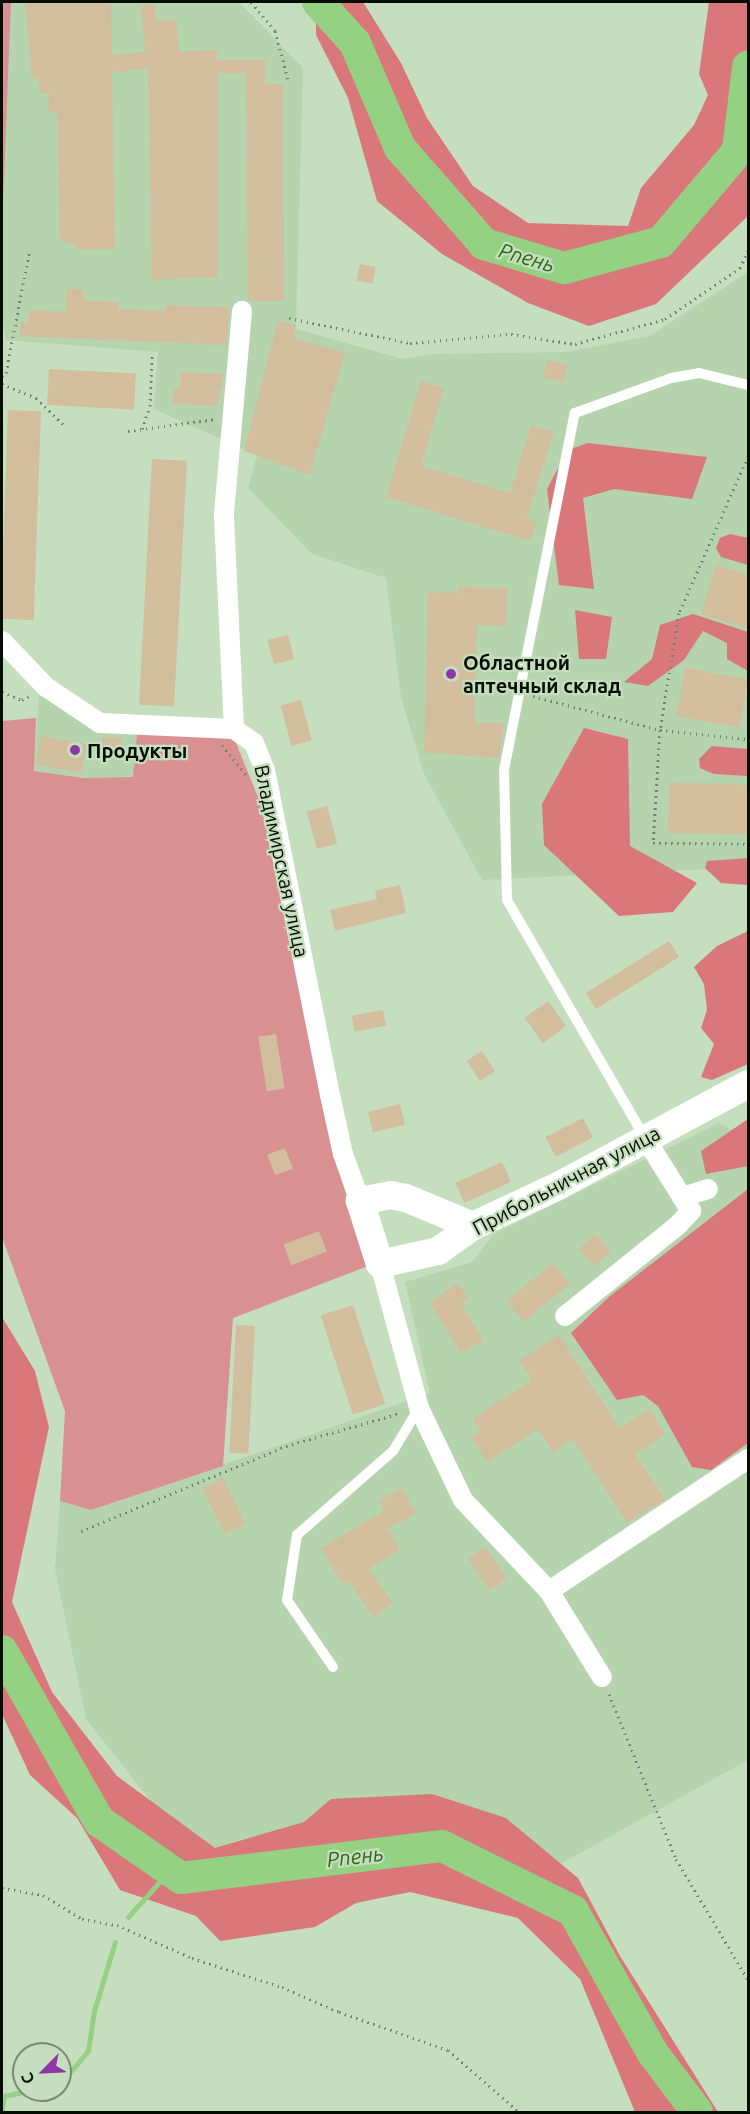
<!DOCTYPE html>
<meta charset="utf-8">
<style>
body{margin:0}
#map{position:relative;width:750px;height:2114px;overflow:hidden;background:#c5debe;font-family:Ubuntu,sans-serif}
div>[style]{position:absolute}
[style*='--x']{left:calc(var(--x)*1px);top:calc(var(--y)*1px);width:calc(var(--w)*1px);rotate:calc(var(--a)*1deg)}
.built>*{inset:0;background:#b5d3ad}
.green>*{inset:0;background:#d99091}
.forest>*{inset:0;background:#da777a}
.stream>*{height:5px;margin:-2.5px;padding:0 2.5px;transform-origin:2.5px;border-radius:2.5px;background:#94d183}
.river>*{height:32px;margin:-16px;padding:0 16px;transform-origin:16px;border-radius:16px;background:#94d183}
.building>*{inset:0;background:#d2bd9c;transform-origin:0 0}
.path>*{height:3px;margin-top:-1.5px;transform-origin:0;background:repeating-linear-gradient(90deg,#72846e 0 1.5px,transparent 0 6px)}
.lane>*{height:10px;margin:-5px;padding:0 5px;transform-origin:5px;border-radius:5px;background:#fff}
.street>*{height:20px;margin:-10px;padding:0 10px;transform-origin:10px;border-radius:10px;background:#fff}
.secondary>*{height:28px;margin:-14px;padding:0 14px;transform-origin:14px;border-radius:14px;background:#fff}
.dots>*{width:16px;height:16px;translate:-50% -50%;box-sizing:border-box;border:3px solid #c5debe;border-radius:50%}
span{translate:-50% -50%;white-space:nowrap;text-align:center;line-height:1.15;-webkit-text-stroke:4.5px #c5debe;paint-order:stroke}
.poi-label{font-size:20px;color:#060e04;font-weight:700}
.left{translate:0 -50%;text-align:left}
.street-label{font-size:20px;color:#060e04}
.water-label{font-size:21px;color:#2e671b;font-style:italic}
.frame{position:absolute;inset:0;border:3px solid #060e04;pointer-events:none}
.north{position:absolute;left:12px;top:2042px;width:60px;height:60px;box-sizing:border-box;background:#c5debe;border:2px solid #798b74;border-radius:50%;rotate:246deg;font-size:16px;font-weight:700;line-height:24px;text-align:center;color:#060e04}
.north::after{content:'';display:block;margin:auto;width:21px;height:27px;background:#8e38a4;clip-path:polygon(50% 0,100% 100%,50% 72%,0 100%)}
</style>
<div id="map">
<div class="built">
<i style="clip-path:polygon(11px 2px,239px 2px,303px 68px,296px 329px,403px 359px,434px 354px,566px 352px,650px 336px,748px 272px,748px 867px,482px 880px,424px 774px,401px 697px,386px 578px,312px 554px,248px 488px,257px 455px,154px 409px,158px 352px,6px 340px,2px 320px,2px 233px)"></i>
<i style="clip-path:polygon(39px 693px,137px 733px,133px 777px,83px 778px,34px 771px)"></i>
<i style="clip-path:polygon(719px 1123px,748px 1140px,748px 1760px,499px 1898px,211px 1878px,86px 1719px,55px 1569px,60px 1501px,92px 1510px,430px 1393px,405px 1282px,472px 1262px,494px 1234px)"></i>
</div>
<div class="green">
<i style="clip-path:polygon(2px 2px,11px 2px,2px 233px)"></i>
<i style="clip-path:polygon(36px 718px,34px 771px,83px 778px,133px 777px,137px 733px,234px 738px,262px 807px,333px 1152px,368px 1266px,233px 1318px,223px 1466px,91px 1510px,60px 1501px,65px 1411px,2px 1237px,2px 721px)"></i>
</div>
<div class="forest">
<i style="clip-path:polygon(316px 2px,363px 2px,401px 63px,427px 118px,473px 186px,528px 223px,628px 226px,641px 188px,694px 125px,708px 95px,699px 74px,709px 2px,748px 2px,748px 216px,656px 304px,589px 326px,528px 303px,442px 254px,377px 201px,348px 98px,316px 35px)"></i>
<i style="clip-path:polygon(588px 443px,707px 457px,692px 499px,614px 489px,583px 498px,594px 589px,559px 585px,547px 489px,568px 450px)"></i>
<i style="clip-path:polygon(730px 534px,748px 538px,748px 565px,721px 557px,716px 548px,720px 538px)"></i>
<i style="clip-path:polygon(575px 610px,612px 617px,606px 659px,579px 659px)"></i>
<i style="clip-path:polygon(693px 614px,748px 632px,748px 671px,727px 659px,727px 643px,703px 631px,684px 660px,648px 686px,624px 682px,652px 659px,660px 625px)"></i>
<i style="clip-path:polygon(584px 728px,628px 739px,630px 846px,697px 883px,673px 912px,619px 916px,544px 845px,542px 804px)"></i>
<i style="clip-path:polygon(712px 746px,748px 749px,748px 776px,714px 774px,700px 768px,699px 759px)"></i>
<i style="clip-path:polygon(748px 858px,748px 885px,721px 883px,705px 868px,707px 861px)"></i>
<i style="clip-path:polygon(748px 931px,748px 1064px,712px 1080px,701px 1077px,714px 1044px,701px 1028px,707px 1010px,704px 984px,694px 967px,717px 946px)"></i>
<i style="clip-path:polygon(748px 1119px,748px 1166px,706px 1174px,701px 1151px)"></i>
<i style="clip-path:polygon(748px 1189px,748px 1443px,711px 1470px,692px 1467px,658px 1406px,643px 1395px,617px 1400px,571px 1333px,610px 1296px)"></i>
<i style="clip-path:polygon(2px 1317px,35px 1371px,49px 1427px,12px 1602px,52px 1692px,117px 1776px,215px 1848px,304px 1822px,331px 1799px,432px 1794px,506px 1818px,578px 1878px,620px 1956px,718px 2112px,635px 2112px,580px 1979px,518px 1918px,410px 1892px,356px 1903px,315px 1927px,220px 1941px,196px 1916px,120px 1890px,77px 1818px,30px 1775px,2px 1714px)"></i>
</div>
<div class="stream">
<i style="--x:128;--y:1917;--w:63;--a:-48.2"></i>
<i style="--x:60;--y:2084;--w:43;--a:-49.7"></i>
<i style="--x:88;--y:2051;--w:40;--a:-81.5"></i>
<i style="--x:94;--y:2011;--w:72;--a:-73.1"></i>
<i style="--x:2;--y:2110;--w:14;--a:-82"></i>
<i style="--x:4;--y:2096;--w:29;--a:-12"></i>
</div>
<div class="river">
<i style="--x:318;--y:2;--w:55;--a:47.9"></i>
<i style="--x:355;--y:43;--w:114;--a:66.8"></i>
<i style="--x:400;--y:148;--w:128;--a:48.8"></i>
<i style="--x:484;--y:244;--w:84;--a:16.7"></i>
<i style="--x:564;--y:268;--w:100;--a:-15"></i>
<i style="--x:661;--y:242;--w:119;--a:-49.8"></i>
<i style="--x:738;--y:151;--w:85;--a:-83.2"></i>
<i style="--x:2;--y:1651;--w:196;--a:60.3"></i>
<i style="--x:99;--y:1821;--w:100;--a:34.8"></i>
<i style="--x:181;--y:1878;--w:263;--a:-7"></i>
<i style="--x:442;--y:1846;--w:146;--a:26.4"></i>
<i style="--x:573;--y:1911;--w:162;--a:60.7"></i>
<i style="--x:652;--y:2052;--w:75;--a:53.1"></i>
</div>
<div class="building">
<i style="clip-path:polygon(25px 2px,111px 2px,112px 55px,145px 52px,141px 6px,155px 4px,156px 21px,176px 19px,179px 51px,217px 50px,217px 60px,266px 60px,265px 84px,283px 84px,284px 301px,248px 301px,246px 73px,218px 73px,218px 277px,152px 280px,148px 69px,112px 72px,115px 249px,75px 249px,75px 245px,60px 240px,57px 111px,48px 112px,49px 94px,41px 93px,38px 79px,32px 77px)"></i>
<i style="left:360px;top:264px;width:16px;height:17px;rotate:11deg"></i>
<i style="clip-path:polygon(67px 289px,81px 289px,85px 301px,118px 302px,118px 309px,165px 311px,165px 305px,229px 307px,227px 345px,20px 336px,21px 322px,28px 323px,29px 310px,66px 312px)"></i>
<i style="clip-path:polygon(278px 321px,296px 325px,293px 338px,345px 353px,310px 475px,244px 451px)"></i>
<i style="left:547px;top:360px;width:21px;height:18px;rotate:14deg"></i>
<i style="left:49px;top:369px;width:87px;height:36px;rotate:3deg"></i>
<i style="clip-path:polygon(181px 372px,224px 374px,217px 406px,173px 404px,174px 388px,180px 389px)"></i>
<i style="clip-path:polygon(421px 381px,444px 388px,421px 466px,510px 493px,531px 425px,554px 432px,527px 518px,537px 521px,530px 541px,386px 497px)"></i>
<i style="left:8px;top:410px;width:33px;height:209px;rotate:2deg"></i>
<i style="left:152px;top:459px;width:35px;height:246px;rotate:3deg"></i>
<i style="clip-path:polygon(716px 565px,748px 575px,748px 628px,701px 614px)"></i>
<i style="clip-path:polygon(458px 587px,507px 588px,506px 626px,477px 625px,475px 723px,504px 723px,499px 758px,424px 752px,428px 592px,458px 593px)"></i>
<i style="left:288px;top:635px;width:25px;height:21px;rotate:76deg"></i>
<i style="left:685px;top:668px;width:64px;height:49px;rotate:10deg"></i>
<i style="left:301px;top:700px;width:42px;height:21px;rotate:75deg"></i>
<i style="left:41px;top:736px;width:46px;height:29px;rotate:10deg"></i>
<i style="left:103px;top:737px;width:19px;height:19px;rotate:3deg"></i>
<i style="left:669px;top:783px;width:79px;height:50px;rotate:1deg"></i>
<i style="left:327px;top:806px;width:39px;height:21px;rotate:75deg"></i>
<i style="clip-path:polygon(400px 885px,406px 913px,335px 931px,330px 910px,377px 899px,375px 891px)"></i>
<i style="left:669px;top:941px;width:19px;height:98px;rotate:58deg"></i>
<i style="left:548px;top:1001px;width:31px;height:29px;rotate:54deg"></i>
<i style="left:383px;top:1010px;width:16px;height:32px;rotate:79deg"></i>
<i style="left:276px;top:1034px;width:55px;height:18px;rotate:81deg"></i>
<i style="left:482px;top:1051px;width:24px;height:18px;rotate:57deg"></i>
<i style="left:400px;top:1104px;width:21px;height:33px;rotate:76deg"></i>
<i style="left:583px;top:1118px;width:22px;height:42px;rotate:63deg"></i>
<i style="left:285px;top:1148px;width:22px;height:19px;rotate:69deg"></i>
<i style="left:502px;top:1162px;width:22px;height:51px;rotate:66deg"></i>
<i style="left:319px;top:1231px;width:22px;height:38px;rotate:69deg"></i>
<i style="left:595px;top:1234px;width:23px;height:22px;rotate:47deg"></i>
<i style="left:553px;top:1263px;width:27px;height:60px;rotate:51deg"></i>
<i style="clip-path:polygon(457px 1283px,468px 1298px,461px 1303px,483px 1340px,461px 1353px,430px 1303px)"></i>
<i style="left:353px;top:1305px;width:104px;height:34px;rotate:72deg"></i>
<i style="left:236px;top:1325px;width:19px;height:128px;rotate:3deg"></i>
<i style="clip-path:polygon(559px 1335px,619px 1428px,650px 1409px,665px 1435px,635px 1454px,665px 1499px,627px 1523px,573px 1439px,553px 1452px,538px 1429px,487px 1462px,471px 1437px,481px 1431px,473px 1418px,532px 1380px,519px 1360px)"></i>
<i style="left:223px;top:1478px;width:51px;height:23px;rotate:64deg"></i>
<i style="clip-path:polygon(402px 1488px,416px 1514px,387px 1528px,400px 1550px,368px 1569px,393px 1603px,374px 1617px,348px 1581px,342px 1584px,321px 1548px,384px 1511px,379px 1500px)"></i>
<i style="left:485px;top:1547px;width:38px;height:21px;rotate:55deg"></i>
</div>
<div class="path">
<i style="--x:251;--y:2;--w:38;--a:50"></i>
<i style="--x:275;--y:31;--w:50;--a:74.8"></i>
<i style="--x:289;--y:318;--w:124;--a:11.7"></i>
<i style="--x:410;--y:343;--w:101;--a:-5.1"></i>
<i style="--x:511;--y:334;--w:65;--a:8.9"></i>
<i style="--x:575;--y:344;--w:93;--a:-15.5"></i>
<i style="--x:665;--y:319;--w:91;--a:-34.2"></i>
<i style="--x:740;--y:268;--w:19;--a:-65"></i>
<i style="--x:2;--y:376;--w:5;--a:-37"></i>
<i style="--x:6;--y:373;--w:122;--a:-79.1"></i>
<i style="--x:2;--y:384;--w:37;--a:22"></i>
<i style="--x:36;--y:398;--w:40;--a:44"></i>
<i style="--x:142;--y:429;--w:24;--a:-71"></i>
<i style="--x:150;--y:406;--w:51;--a:-87.8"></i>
<i style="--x:128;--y:431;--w:89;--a:-7.8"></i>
<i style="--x:748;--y:456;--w:171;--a:113.7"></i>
<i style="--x:679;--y:613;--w:119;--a:99.2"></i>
<i style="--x:660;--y:730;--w:113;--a:93.5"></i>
<i style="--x:653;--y:843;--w:95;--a:0.6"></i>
<i style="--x:2;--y:692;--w:22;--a:22"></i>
<i style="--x:22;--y:700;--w:9;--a:-27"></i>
<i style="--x:533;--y:696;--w:131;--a:15"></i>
<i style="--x:660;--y:730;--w:88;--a:5.8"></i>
<i style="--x:222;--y:745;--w:38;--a:51"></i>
<i style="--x:81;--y:1531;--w:222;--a:-22.5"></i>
<i style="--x:286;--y:1446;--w:119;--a:-16.1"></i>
<i style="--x:609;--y:1694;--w:178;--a:67.9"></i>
<i style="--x:676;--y:1859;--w:141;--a:59.2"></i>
<i style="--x:2;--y:1888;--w:42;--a:9.7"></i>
<i style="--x:43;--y:1895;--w:46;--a:31.6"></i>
<i style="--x:82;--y:1919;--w:36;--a:10"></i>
<i style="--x:117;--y:1925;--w:82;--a:23.7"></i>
<i style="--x:192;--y:1958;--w:95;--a:17.9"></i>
<i style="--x:282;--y:1987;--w:62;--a:23.7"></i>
<i style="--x:339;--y:2012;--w:115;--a:19.2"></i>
<i style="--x:448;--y:2050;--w:94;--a:41.1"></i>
</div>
<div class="lane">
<i style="--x:645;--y:1138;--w:275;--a:-120.1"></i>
<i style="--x:507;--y:900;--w:130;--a:-91.3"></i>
<i style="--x:504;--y:770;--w:364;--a:-78.8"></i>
<i style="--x:575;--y:413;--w:102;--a:-20"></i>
<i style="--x:671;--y:378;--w:28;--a:-10"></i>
<i style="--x:699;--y:373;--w:50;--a:13.8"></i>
<i style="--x:333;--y:1667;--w:81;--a:-124.5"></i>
<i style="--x:287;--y:1600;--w:66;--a:-81.3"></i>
<i style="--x:297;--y:1535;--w:128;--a:-41.2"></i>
<i style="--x:393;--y:1451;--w:50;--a:-58.8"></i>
</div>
<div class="street">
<i style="--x:2;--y:641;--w:64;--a:46.3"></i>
<i style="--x:46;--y:687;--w:65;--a:33.7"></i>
<i style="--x:100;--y:723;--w:134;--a:2.6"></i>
<i style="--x:234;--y:729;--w:24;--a:35"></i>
<i style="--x:254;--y:743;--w:29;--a:68"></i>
<i style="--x:265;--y:770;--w:331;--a:78.7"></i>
<i style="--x:330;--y:1095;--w:60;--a:77.6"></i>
<i style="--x:343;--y:1154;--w:50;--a:70.1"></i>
<i style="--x:234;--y:729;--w:216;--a:-92.7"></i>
<i style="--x:224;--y:513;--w:203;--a:-84.9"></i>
<i style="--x:645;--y:1138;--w:70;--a:57.9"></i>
<i style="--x:682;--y:1197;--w:27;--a:-17"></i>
<i style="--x:380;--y:1264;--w:149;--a:74.8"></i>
<i style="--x:419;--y:1408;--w:102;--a:64.4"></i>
<i style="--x:463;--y:1500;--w:125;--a:46.6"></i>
<i style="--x:549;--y:1591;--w:101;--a:58.4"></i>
<i style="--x:565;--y:1316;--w:144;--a:-38.8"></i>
<i style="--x:677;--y:1226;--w:21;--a:-47"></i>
<i style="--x:691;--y:1211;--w:17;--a:-123"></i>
<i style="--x:549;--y:1591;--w:239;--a:-33.6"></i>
</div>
<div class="secondary">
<i style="--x:473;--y:1226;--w:73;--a:-157.3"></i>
<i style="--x:406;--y:1198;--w:15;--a:-169"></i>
<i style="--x:391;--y:1195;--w:32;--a:169"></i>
<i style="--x:360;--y:1201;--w:66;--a:72.4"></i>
<i style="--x:380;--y:1264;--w:59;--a:-12.6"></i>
<i style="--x:438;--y:1251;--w:43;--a:-35.5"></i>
<i style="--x:473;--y:1226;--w:94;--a:-25.2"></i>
<i style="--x:558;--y:1186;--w:216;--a:-28.2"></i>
</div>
<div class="dots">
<i style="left:451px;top:674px;background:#8e38a4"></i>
<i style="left:75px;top:750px;background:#8e38a4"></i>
</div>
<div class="poi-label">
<span class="left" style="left:463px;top:674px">Областной<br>аптечный склад</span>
<span class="left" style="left:87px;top:750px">Продукты</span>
</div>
<div class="street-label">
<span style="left:282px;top:861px;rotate:78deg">Владимирская улица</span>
<span style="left:566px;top:1180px;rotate:-28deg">Прибольничная улица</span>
</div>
<div class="water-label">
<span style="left:527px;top:257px;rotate:16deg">Рпень</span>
<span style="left:355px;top:1856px;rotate:-7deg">Рпень</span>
</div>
<div class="frame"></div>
<div class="north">С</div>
</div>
